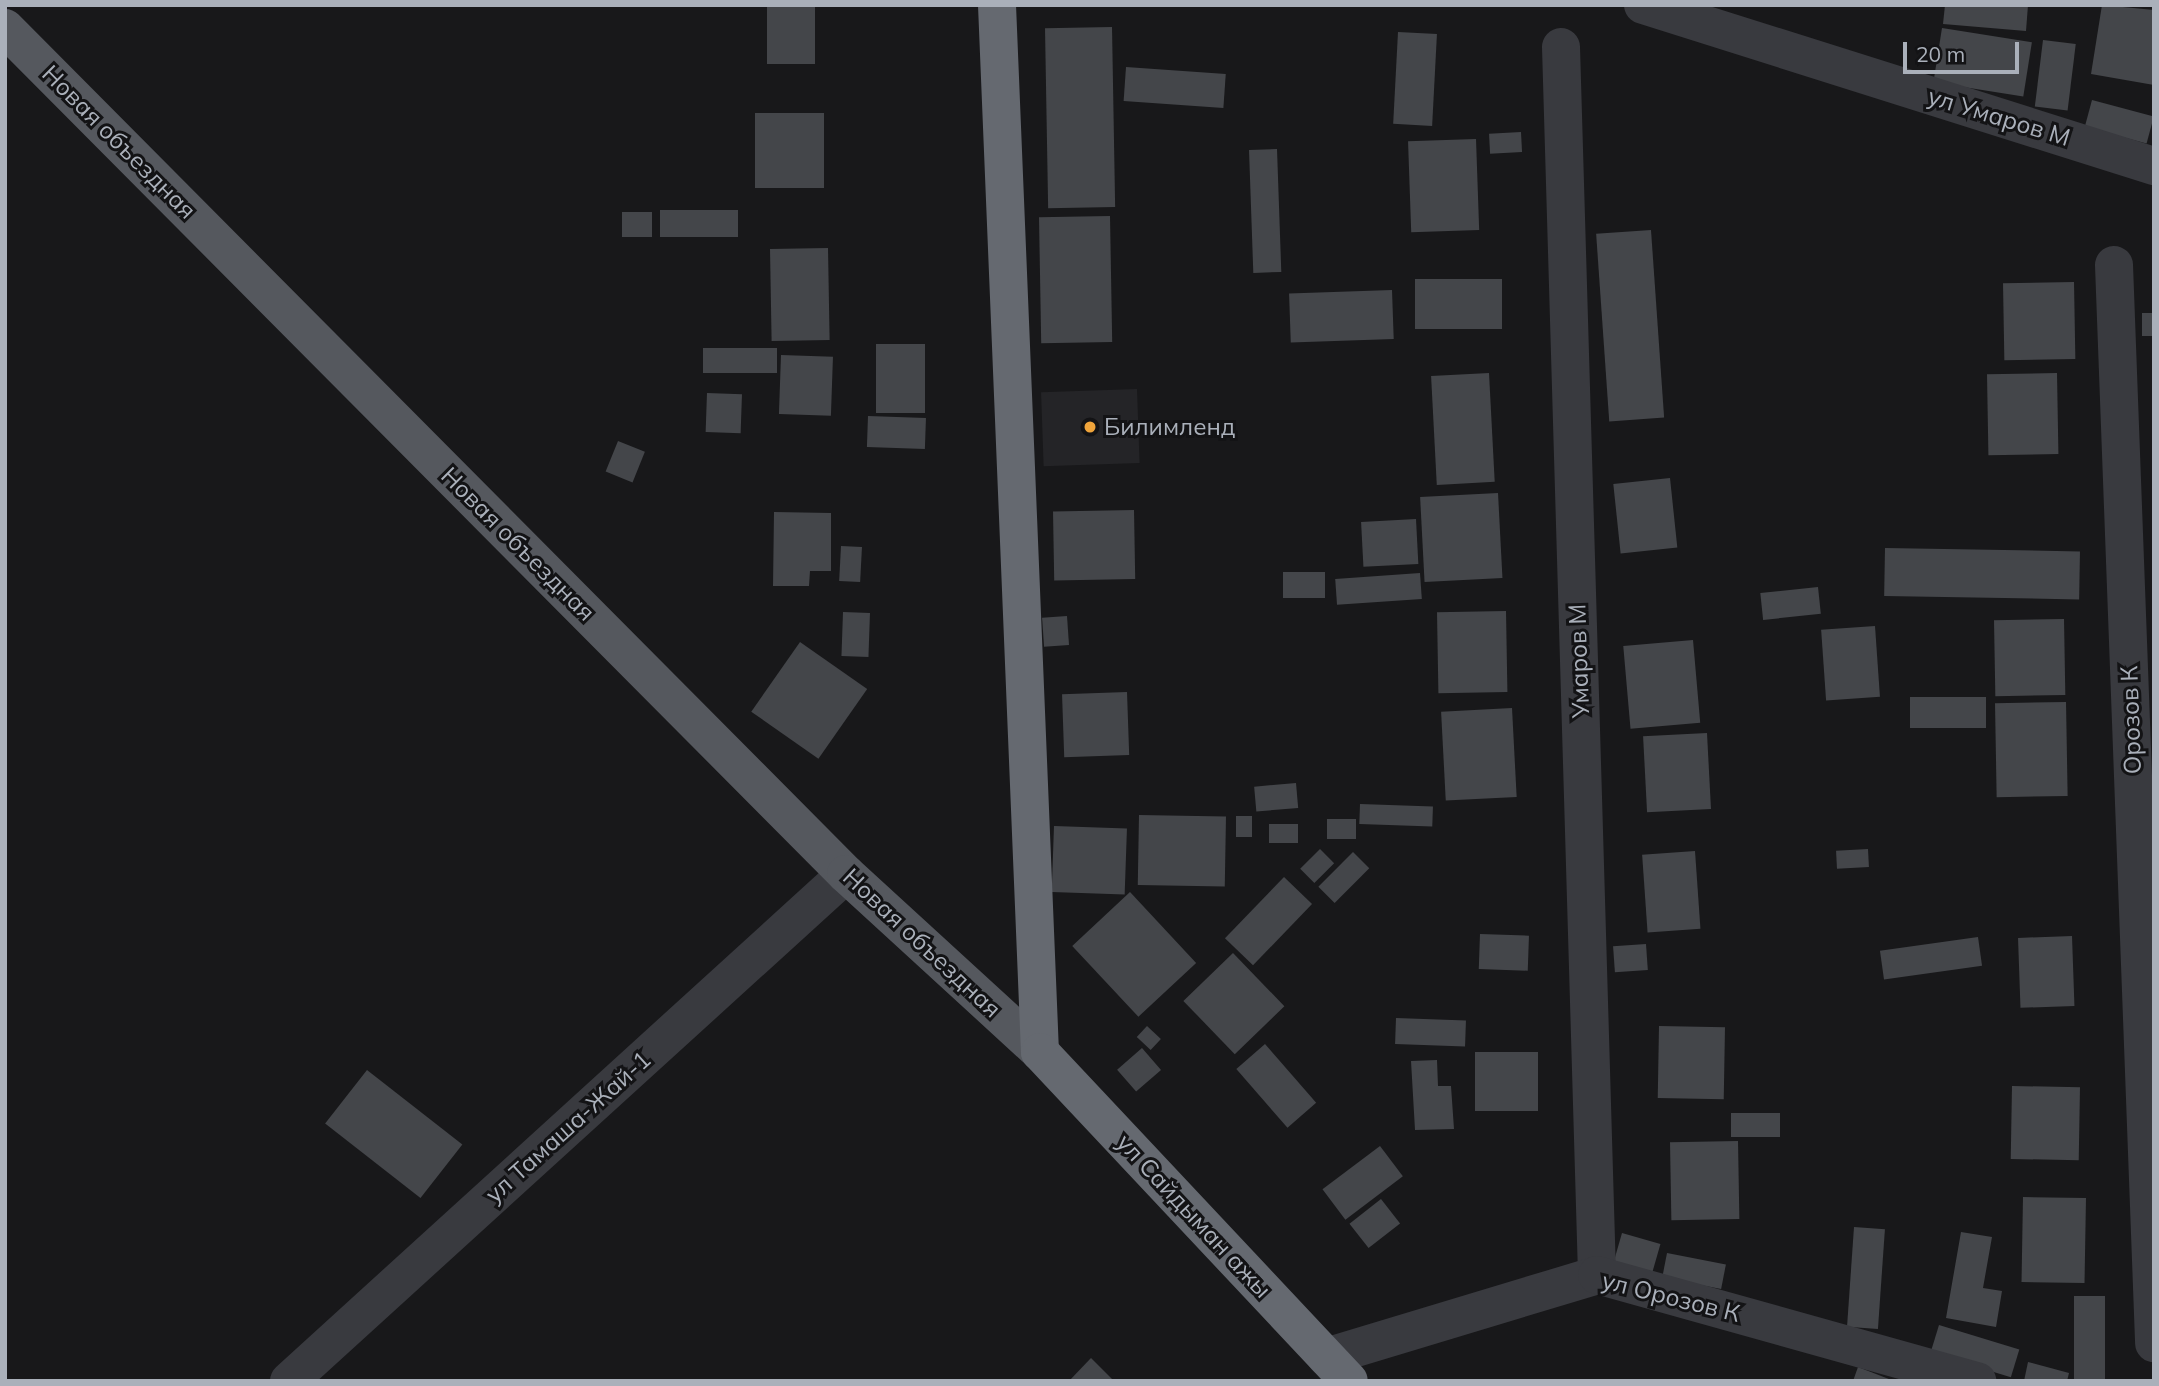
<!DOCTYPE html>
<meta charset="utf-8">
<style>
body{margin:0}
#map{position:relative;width:2159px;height:1386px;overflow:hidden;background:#18181a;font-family:Mulish,sans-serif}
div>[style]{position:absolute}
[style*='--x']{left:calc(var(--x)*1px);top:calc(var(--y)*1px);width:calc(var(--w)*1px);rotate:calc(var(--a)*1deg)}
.built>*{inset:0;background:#242427;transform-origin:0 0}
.building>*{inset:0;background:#44464a;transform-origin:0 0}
.minor>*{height:38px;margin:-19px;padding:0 19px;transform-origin:19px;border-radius:19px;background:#393a3f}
.major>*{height:38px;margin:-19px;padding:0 19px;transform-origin:19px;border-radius:19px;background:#55585e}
.highway>*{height:38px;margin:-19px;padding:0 19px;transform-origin:19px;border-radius:19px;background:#656970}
.dots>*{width:19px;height:19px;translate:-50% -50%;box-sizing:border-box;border:4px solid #131315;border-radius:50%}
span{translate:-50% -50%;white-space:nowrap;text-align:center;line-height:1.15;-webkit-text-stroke:6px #131315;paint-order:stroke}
.street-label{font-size:24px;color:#aab0ba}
.poi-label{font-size:24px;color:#aab0ba}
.left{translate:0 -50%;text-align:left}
.frame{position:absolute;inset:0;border:7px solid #aab0ba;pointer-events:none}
.scale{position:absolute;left:1903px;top:42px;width:116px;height:32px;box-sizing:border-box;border:4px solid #aab0ba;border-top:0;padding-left:9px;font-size:21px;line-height:24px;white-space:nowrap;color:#aab0ba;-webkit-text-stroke:5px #131315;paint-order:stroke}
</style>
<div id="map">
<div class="built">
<i style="left:1137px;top:389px;width:74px;height:96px;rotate:88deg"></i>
</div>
<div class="building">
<i style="left:767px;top:5px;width:48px;height:59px"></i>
<i style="clip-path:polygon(1945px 5px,2028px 5px,2026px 31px,1943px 24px)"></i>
<i style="clip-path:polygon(2102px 5px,2154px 10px,2154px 85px,2091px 74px)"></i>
<i style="left:1112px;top:27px;width:180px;height:67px;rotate:89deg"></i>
<i style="left:1942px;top:28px;width:91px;height:55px;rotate:9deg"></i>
<i style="left:1398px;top:32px;width:39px;height:92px;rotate:3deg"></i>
<i style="left:2043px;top:40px;width:33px;height:67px;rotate:7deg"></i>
<i style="left:1126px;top:67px;width:100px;height:34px;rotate:4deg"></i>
<i style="left:2092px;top:100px;width:64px;height:28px;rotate:15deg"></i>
<i style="left:755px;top:113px;width:69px;height:75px"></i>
<i style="left:1521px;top:132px;width:20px;height:32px;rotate:87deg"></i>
<i style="left:1476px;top:139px;width:91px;height:68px;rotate:88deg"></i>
<i style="left:1277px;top:149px;width:123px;height:28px;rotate:88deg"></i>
<i style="left:660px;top:210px;width:78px;height:27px"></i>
<i style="left:622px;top:212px;width:30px;height:25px"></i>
<i style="left:1110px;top:216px;width:126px;height:71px;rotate:89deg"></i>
<i style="left:1651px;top:230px;width:188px;height:55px;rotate:86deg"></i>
<i style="left:828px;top:248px;width:92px;height:58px;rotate:89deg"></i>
<i style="left:1502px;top:279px;width:50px;height:87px;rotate:90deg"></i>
<i style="left:2074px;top:282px;width:77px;height:71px;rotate:89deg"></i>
<i style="left:1392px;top:290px;width:49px;height:103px;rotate:88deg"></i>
<i style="left:2142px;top:313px;width:12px;height:23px"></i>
<i style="left:876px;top:344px;width:49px;height:69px"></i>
<i style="left:703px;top:348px;width:74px;height:25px"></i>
<i style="left:781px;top:355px;width:52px;height:59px;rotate:2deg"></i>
<i style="left:1489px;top:373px;width:109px;height:58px;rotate:87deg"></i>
<i style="left:2057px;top:373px;width:81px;height:70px;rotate:89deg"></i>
<i style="left:707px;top:393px;width:35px;height:39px;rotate:2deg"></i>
<i style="left:868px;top:416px;width:58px;height:31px;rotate:2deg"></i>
<i style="left:618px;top:441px;width:29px;height:33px;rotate:22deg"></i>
<i style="left:1670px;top:478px;width:70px;height:57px;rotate:84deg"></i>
<i style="left:1498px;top:493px;width:85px;height:78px;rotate:87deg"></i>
<i style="left:1134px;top:510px;width:69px;height:81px;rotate:89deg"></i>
<i style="clip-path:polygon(774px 512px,831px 513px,831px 571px,810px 571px,809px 586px,773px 586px)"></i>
<i style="left:1416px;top:519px;width:45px;height:55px;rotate:87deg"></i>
<i style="left:841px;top:546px;width:21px;height:35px;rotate:3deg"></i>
<i style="left:1885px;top:548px;width:195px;height:48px;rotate:1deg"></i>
<i style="left:1325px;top:572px;width:26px;height:42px;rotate:90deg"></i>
<i style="left:1420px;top:573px;width:26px;height:85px;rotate:86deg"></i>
<i style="left:1818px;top:587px;width:27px;height:58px;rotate:84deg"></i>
<i style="left:1506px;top:611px;width:81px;height:69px;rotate:89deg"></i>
<i style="left:843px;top:612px;width:27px;height:44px;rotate:2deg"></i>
<i style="left:1067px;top:616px;width:29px;height:25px;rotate:86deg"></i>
<i style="left:2064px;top:619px;width:76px;height:70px;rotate:89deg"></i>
<i style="left:1875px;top:626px;width:71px;height:54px;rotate:86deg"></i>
<i style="left:1693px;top:640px;width:83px;height:70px;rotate:85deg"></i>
<i style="left:800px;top:642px;width:82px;height:85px;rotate:35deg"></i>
<i style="left:1127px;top:692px;width:63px;height:65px;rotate:88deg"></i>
<i style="left:1986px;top:697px;width:31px;height:76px;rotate:90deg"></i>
<i style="left:2066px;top:702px;width:94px;height:71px;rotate:89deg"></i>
<i style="left:1512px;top:708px;width:89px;height:71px;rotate:87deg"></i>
<i style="left:1707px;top:733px;width:76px;height:64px;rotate:87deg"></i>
<i style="left:1296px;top:783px;width:25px;height:42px;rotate:85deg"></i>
<i style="left:1360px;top:804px;width:73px;height:20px;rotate:2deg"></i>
<i style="left:1139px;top:815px;width:87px;height:70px;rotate:1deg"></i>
<i style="left:1236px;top:816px;width:16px;height:21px"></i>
<i style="left:1356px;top:819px;width:20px;height:29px;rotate:90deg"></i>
<i style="left:1269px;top:824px;width:29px;height:19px"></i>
<i style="left:1054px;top:826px;width:73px;height:66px;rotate:2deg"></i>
<i style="left:1320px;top:849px;width:20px;height:28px;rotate:45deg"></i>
<i style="left:1868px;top:849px;width:18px;height:32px;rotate:87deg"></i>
<i style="left:1695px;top:851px;width:78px;height:53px;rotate:86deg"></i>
<i style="left:1353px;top:852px;width:23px;height:49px;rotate:45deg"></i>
<i style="left:1284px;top:877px;width:39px;height:85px;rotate:44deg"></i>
<i style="left:1130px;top:892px;width:97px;height:79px;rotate:47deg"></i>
<i style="left:1480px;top:934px;width:49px;height:35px;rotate:2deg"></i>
<i style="left:2072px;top:936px;width:70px;height:54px;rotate:88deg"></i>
<i style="left:1978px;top:937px;width:29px;height:99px;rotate:82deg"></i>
<i style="left:1646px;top:944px;width:26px;height:33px;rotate:86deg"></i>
<i style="left:1233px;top:953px;width:74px;height:69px;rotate:46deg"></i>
<i style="left:1396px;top:1018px;width:70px;height:26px;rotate:2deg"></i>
<i style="left:1147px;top:1026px;width:19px;height:15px;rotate:43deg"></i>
<i style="left:1659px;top:1026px;width:66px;height:72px;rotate:1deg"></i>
<i style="left:1265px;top:1044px;width:78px;height:38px;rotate:49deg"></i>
<i style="left:1142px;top:1048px;width:29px;height:33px;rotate:49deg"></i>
<i style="left:1538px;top:1052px;width:59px;height:63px;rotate:90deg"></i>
<i style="clip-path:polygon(1437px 1060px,1438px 1086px,1451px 1086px,1454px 1129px,1415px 1130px,1411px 1061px)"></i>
<i style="left:367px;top:1070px;width:121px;height:68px;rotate:38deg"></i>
<i style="left:2012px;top:1086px;width:68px;height:73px;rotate:1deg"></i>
<i style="left:1731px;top:1113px;width:49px;height:24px"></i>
<i style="left:1738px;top:1141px;width:78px;height:68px;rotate:89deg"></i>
<i style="left:1380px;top:1146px;width:38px;height:72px;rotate:53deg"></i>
<i style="left:2023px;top:1197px;width:63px;height:85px;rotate:1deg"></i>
<i style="left:1381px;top:1199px;width:31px;height:40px;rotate:52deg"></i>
<i style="left:1854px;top:1227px;width:31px;height:100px;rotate:4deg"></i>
<i style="clip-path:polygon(1961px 1232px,1992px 1237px,1983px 1288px,2002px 1291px,1996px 1327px,1946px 1318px)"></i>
<i style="left:1622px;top:1233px;width:40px;height:31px;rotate:16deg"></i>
<i style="left:1667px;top:1253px;width:60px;height:25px;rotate:11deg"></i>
<i style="left:2074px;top:1296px;width:31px;height:85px"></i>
<i style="left:1939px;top:1325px;width:84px;height:29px;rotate:17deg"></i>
<i style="clip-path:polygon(1091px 1358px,1114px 1381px,1069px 1381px)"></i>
<i style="clip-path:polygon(2028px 1362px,2069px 1373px,2067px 1381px,2024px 1381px)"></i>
<i style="clip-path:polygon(1858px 1367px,1894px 1381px,1853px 1381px)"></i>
</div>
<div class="minor">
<i style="--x:1643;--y:5;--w:536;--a:17.49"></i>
<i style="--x:1561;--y:47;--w:1229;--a:88.32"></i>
<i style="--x:2114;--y:265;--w:1079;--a:87.87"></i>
<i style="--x:1326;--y:1357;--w:283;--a:-16.8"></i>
<i style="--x:1597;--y:1275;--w:395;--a:15.6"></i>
<i style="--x:289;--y:1381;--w:753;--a:-42.31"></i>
</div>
<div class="major">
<i style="--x:5;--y:28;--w:1193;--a:45.17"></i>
<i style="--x:846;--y:874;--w:263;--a:42.5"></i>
</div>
<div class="highway">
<i style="--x:997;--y:5;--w:1048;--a:87.65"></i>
<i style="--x:1040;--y:1052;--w:451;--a:46.8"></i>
</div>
<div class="dots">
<i style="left:1090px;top:427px;background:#efa43b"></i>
</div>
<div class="street-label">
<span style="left:1999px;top:117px;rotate:17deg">ул Умаров М</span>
<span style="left:119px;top:142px;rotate:45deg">Новая объездная</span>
<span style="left:518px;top:544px;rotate:45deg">Новая объездная</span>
<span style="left:1579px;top:661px;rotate:-92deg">Умаров М</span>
<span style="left:2131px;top:720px;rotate:-92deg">Орозов К</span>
<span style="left:922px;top:943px;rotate:43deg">Новая объездная</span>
<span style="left:568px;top:1127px;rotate:-42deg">ул Тамаша-Жай-1</span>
<span style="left:1194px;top:1216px;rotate:47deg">ул Сайдыман ажы</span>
<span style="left:1671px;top:1297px;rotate:14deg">ул Орозов К</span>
</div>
<div class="poi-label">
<span class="left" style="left:1104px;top:427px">Билимленд</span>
</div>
<div class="frame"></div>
<div class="scale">20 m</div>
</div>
